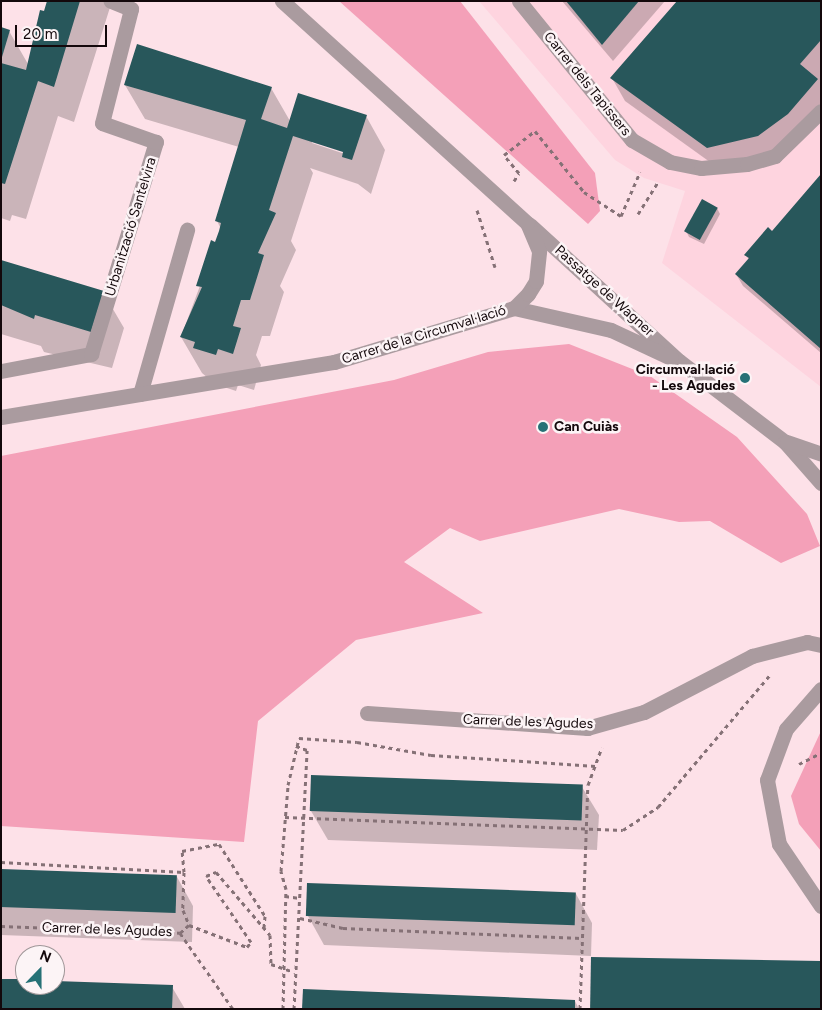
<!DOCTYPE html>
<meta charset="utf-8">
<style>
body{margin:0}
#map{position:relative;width:822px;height:1010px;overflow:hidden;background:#fde1e8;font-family:Figtree,sans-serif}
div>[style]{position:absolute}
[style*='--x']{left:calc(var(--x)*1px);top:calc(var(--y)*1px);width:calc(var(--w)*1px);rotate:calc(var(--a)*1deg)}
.built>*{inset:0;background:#fed4df}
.green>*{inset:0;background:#f4a0b8}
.shadow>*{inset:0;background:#0003}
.building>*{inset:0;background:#28575b;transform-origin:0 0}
.path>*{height:3px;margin-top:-1.5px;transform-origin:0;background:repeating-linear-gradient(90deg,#857176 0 4px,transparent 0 8px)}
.minor>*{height:15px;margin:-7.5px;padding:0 7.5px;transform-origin:7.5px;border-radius:7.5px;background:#aa9b9f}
.dots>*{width:14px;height:14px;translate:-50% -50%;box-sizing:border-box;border:2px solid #fcf4f6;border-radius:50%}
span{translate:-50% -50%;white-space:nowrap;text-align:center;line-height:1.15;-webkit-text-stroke:5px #fcf4f6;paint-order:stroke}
.street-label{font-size:14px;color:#13080b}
.poi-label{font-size:14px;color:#13080b;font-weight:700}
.right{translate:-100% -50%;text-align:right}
.left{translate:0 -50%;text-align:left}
.frame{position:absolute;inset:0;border:2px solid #13080b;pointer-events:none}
.north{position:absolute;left:15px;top:945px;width:50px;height:50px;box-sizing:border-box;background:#fcf4f6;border:1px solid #9f9698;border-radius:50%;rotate:22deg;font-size:14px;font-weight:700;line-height:20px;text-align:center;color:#13080b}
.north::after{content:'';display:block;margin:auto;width:18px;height:22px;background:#267176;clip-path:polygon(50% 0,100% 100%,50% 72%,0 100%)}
.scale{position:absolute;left:15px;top:25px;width:92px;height:22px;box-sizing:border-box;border:2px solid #13080b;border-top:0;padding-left:6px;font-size:15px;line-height:18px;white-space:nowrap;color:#13080b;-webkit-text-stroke:4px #fcf4f6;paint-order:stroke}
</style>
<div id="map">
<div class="built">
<i style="clip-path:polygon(479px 1px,821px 1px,821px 387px,662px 263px,685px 191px,644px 178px,615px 160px)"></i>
</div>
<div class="green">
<i style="clip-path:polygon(339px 1px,460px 1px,595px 173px,600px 211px,588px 224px)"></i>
<i style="clip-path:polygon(569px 344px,650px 376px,737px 437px,807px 514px,820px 546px,781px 563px,710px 521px,679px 522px,619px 509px,480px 541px,450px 528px,404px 562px,483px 613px,356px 640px,258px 721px,244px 842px,1px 826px,1px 456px,394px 380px,488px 352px)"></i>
<i style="clip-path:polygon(821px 731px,821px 851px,799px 824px,791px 796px)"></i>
</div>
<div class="shadow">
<i style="clip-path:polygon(48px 1px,112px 1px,74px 122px,58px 116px,26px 219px,12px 215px,10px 221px,1px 218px,1px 28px,9px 31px,28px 64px)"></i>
<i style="clip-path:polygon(562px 1px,665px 1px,613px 61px)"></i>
<i style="clip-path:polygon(821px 1px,821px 112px,771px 158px,721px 170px,625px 101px,612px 78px)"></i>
<i style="clip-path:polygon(evenodd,125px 85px,271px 88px,290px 121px,366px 116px,385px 150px,371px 194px,358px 184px,310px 168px,313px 173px,291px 241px,296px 250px,280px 286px,284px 292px,270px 336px,262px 336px,256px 355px,261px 365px,254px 390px,238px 385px,236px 391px,215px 384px,202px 373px,181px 337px,221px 229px,217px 221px,239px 147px,145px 119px,125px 85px,312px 141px,349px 152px,348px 155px,312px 143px,312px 141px)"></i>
<i style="clip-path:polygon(821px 177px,821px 353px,743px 286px,736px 274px,749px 260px,746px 255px,772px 232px)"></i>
<i style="clip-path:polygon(717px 208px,720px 214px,704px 244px,689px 237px,686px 231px)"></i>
<i style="clip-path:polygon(1px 261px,103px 292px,124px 328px,112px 368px,44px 352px,41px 346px,1px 334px)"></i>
<i style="clip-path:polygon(582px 787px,599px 815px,597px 850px,328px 840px,311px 811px)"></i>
<i style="clip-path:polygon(1px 871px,177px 877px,193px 906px,192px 942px,1px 935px)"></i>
<i style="clip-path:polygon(308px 884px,576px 894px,592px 923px,591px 956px,324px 945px,308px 916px)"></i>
<i style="clip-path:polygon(25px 981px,25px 985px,172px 987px,185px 1009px,1px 1009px)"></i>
<i style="clip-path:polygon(575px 1001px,579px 1009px,304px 1009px)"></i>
</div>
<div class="building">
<i style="clip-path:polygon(47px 1px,80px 1px,54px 87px,38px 81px,5px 184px,1px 183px,1px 63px,26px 70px,40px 10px,44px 11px)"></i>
<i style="clip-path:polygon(566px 1px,639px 1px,602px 45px)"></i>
<i style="clip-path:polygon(677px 1px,821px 1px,821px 40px,800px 64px,818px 79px,788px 114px,758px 136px,707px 148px,610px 78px)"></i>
<i style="clip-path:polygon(1px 27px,10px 30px,2px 57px,1px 56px)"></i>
<i style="clip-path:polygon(137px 44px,272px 87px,261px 119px,287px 128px,298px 93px,367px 115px,352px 160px,342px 157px,343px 152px,293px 136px,269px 210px,276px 213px,258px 253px,264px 255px,250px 300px,241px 300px,233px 326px,241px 328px,233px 354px,218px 349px,216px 355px,193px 348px,195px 342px,180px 337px,202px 287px,196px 286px,211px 240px,215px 242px,219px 231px,221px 223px,215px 221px,246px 120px,124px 85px)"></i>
<i style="clip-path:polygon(821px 174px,821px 349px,735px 274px,749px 258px,744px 255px,768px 227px,772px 231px)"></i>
<i style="left:702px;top:199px;width:18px;height:37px;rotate:29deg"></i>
<i style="clip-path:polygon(1px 260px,104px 291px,91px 332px,35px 315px,34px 319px,1px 305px)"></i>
<i style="left:311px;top:775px;width:272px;height:36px;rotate:2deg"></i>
<i style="left:1px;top:869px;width:176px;height:38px;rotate:2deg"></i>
<i style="left:307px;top:883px;width:269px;height:33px;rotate:2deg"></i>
<i style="left:591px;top:957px;width:230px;height:52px;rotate:1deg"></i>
<i style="clip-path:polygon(1px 979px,25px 979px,25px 985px,55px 985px,55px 981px,173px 985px,172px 1009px,1px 1009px)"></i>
<i style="clip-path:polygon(303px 989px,575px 1000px,575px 1009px,302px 1009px)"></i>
</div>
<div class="path">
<i style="--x:514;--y:181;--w:9;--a:-58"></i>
<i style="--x:519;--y:173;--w:23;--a:-130"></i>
<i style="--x:504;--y:155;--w:39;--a:-38"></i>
<i style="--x:535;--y:131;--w:78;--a:51.2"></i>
<i style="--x:584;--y:192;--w:44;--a:33"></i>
<i style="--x:621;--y:216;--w:48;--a:-66.6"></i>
<i style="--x:477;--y:210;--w:60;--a:72.5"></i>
<i style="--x:638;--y:214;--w:38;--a:-58"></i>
<i style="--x:799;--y:764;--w:25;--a:-27"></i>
<i style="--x:285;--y:817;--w:338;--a:2.2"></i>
<i style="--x:623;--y:830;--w:42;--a:-33.3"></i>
<i style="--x:658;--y:807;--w:172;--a:-49.7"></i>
<i style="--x:1;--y:862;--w:183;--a:3.1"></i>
<i style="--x:184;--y:872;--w:21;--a:-95"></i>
<i style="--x:182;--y:851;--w:38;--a:-11"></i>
<i style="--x:219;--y:844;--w:85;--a:57.4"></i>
<i style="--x:265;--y:916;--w:12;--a:95"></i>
<i style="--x:184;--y:872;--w:38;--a:92"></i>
<i style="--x:183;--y:910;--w:16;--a:68"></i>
<i style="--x:285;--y:896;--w:15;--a:8"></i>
<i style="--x:300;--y:918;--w:44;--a:13.1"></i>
<i style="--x:343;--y:928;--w:239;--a:2.4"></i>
<i style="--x:1;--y:926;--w:179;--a:2.2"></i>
<i style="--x:180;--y:933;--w:93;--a:55.1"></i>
<i style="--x:180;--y:933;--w:12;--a:-42"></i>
<i style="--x:189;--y:925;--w:62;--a:20.8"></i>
<i style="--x:247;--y:947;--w:6;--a:-51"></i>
<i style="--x:251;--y:942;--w:80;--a:-124.3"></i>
<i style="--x:206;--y:876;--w:11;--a:-22"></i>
<i style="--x:216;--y:872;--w:83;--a:49.4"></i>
<i style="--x:270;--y:935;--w:29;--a:88"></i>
<i style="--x:271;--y:964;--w:24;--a:19"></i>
<i style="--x:283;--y:1009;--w:120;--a:-88.6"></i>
<i style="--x:286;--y:889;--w:19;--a:-106"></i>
<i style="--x:281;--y:871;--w:86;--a:-85.3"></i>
<i style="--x:288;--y:785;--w:48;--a:-76.8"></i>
<i style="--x:299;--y:738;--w:58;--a:3.9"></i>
<i style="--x:357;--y:742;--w:75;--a:10"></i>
<i style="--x:431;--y:755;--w:165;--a:3.8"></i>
<i style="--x:294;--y:1009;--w:259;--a:-87.1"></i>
<i style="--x:307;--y:750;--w:12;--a:-160"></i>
<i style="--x:580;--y:1009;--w:224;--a:-88"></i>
<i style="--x:588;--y:785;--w:40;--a:-69.8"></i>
</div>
<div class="minor">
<i style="--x:519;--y:1;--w:179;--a:50.9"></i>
<i style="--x:632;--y:140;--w:44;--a:30.1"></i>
<i style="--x:670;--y:162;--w:32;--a:11"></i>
<i style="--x:701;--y:168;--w:46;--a:-5"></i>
<i style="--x:747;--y:164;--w:29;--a:-16"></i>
<i style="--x:775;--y:156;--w:64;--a:-44.4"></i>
<i style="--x:530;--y:225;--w:202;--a:42.4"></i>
<i style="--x:679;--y:361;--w:133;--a:37.4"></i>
<i style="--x:785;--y:442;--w:55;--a:48.7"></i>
<i style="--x:514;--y:308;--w:99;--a:12.8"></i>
<i style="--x:611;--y:330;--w:66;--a:25"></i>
<i style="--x:1;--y:371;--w:92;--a:-10.7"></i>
<i style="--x:91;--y:354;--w:222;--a:-73"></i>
<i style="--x:156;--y:142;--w:57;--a:-160.6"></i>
<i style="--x:102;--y:123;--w:118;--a:-75.7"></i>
<i style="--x:131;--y:9;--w:22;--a:-158"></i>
<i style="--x:140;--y:394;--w:171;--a:-74"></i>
<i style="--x:1;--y:417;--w:338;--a:-9.4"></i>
<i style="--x:334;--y:362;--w:188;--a:-16.7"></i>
<i style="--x:514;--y:308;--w:20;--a:-45"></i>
<i style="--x:528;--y:294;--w:15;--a:-58"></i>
<i style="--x:536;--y:281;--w:30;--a:-84"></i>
<i style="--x:539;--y:251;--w:30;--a:-113"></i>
<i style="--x:527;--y:223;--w:331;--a:-137.8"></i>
<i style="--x:787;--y:442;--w:36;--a:19"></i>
<i style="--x:821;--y:689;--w:53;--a:131.2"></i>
<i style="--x:786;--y:729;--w:54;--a:110.4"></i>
<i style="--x:767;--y:780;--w:65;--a:79.4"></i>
<i style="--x:779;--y:844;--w:75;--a:55.9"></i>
<i style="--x:367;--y:713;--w:221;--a:3.9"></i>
<i style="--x:587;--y:728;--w:59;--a:-15.7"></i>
<i style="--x:644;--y:712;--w:122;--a:-27.4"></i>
<i style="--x:752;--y:656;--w:57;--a:-14.3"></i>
<i style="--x:807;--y:642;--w:14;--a:12"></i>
</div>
<div class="dots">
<i style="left:745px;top:378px;background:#267176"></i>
<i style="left:543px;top:427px;background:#267176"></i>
</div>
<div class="street-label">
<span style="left:587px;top:84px;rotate:51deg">Carrer dels Tapissers</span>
<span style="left:131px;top:227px;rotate:-73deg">Urbanització Santelvira</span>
<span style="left:604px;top:291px;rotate:42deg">Passatge de Wagner</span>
<span style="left:424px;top:335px;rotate:-17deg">Carrer de la Circumval·lació</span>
<span style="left:528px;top:722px;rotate:2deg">Carrer de les Agudes</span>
<span style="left:107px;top:930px;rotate:2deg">Carrer de les Agudes</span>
</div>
<div class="poi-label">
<span class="right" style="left:735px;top:378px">Circumval·lació<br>- Les Agudes</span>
<span class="left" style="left:554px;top:427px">Can Cuiàs</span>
</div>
<div class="frame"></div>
<div class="north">N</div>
<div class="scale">20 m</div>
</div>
